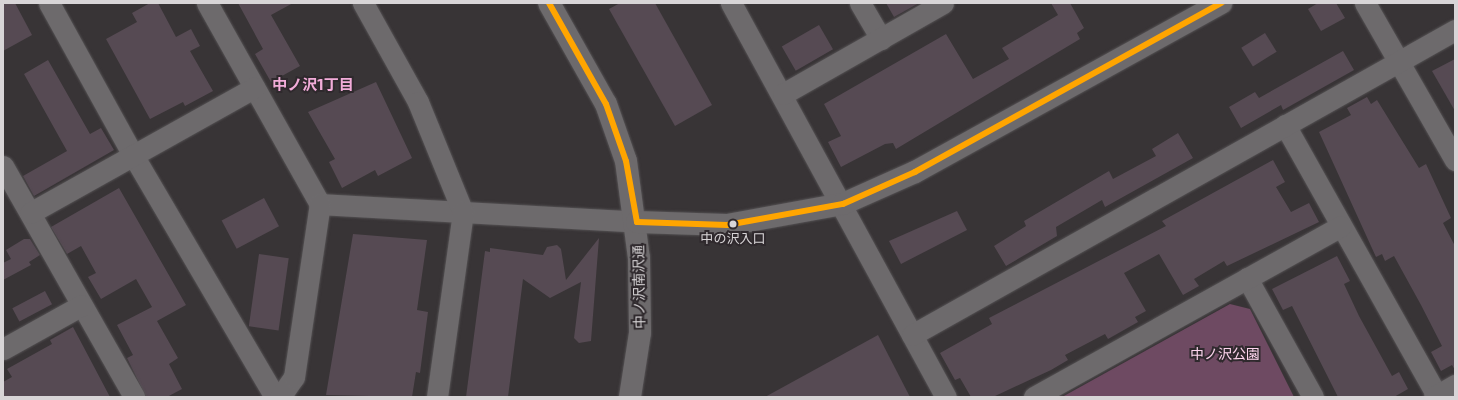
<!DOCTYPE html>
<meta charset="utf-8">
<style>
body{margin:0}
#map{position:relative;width:1458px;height:400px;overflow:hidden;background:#383436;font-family:"Exo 2","Noto Sans JP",sans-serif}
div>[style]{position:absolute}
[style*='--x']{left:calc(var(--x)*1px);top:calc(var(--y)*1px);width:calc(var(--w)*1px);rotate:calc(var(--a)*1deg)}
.green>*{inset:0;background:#6e4a62}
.building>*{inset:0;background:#564a53;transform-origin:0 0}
.roads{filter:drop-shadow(0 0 1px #545153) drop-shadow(0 0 1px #545153)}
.minor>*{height:21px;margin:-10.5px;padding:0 10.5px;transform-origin:10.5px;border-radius:10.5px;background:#6d6a6c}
.tertiary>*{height:22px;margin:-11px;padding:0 11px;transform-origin:11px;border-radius:11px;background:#6d6a6c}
.bus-1>*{height:6px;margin:-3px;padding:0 3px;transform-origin:3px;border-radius:3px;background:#ffa500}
.dots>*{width:11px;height:11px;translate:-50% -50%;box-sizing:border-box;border:2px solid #2f292d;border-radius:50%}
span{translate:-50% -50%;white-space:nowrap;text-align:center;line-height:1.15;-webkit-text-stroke:4px #2f292d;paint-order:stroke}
.bus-label{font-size:13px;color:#d8d5d7}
.street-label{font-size:14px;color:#d8d5d7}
.park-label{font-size:14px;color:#fed5ee}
.neighbourhood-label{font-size:15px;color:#f2acd9;font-weight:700}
.frame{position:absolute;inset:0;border:4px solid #d8d5d7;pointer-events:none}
</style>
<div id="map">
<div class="green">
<i style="clip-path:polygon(1230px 304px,1250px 309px,1294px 397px,1062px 397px)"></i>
</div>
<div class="building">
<i style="clip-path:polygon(3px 3px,15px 3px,32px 35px,3px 51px)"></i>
<i style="clip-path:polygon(150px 3px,158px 3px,176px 37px,191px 29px,200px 46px,190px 51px,213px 91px,185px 106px,183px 102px,150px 119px,106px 39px,137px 22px,132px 13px)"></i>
<i style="clip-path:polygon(238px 3px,293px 3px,271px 15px,300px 66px,271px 82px,255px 54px,263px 49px)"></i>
<i style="clip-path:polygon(620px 3px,655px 3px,712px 105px,675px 126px,609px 9px)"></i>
<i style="clip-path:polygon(886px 3px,919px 3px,894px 17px)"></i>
<i style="clip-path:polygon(1051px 3px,1070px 3px,1084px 28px,1077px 33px,1080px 39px,896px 149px,893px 143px,885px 144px,841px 167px,828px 142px,841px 136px,824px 104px,946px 34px,973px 79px,1009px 59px,1002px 48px,1058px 15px)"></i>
<i style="clip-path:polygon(1318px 3px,1336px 3px,1345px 18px,1321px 31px,1308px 9px)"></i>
<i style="left:819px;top:25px;width:28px;height:43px;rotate:60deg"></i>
<i style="left:1265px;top:33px;width:22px;height:28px;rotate:58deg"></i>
<i style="clip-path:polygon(1343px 51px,1354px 70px,1283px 110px,1281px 105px,1241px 128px,1229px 107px,1255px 92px,1259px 98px)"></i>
<i style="clip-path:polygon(1455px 59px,1455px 111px,1432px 71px)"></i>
<i style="clip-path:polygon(48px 60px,90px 134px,101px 128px,114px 150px,34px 196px,23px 176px,67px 151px,24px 74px)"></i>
<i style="clip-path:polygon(376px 82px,412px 158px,378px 176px,375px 170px,342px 188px,329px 162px,335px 159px,308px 112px)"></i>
<i style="clip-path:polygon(1367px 97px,1371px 104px,1377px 100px,1419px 168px,1426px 164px,1451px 218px,1443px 223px,1455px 246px,1455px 370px,1452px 365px,1441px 371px,1431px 352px,1442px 346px,1421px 305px,1394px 256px,1385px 261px,1382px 254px,1376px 257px,1319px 132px,1351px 115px,1347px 108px)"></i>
<i style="clip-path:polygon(1178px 133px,1193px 158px,1105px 207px,1102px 200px,1056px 227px,1057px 236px,1006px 266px,994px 246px,1026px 226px,1024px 221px,1109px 171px,1113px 179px,1156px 156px,1152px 149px)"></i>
<i style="clip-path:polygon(1273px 160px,1285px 182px,1276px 187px,1291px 212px,1309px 203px,1319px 222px,1227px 266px,1224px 261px,1194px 279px,1199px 286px,1183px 295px,1159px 254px,1124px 273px,1146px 311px,1135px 317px,1138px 322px,1108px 339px,1105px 334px,1065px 355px,1068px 360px,1051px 370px,993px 397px,971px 397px,960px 378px,955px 380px,940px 353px,992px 324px,989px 318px,1166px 226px,1162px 221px)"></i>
<i style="clip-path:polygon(119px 188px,186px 305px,157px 321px,178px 358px,169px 364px,182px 389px,167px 397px,146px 397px,127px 358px,133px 355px,117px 325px,152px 307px,136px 279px,101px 299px,88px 277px,96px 273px,81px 246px,67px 254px,51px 227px)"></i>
<i style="left:264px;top:198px;width:32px;height:48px;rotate:62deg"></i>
<i style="clip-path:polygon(957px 211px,967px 230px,901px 264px,889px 241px)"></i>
<i style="clip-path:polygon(353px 234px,427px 240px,417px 310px,428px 312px,420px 373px,416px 372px,412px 397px,326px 395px)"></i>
<i style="clip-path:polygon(599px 238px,591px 341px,579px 343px,574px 338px,581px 282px,550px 298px,523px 279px,508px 397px,466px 397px,485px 251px,490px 252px,490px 248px,543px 255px,547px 247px,557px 245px,561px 249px,566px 280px)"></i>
<i style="clip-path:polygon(24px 239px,30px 239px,40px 255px,29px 262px,31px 265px,3px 280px,3px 263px,11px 259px,6px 250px)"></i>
<i style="left:259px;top:254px;width:30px;height:73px;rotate:8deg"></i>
<i style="clip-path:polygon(1337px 256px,1350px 281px,1344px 284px,1359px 316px,1392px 376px,1399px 372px,1408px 389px,1394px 397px,1338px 397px,1292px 306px,1283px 310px,1272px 289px)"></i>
<i style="left:45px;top:291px;width:15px;height:37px;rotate:62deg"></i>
<i style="clip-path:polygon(73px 327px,110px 397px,3px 397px,3px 382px,12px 377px,7px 369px,52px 344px,50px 340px)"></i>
<i style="clip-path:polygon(878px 335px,910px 397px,765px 397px)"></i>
</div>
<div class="roads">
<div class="minor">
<i style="--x:49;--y:3;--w:174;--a:61.1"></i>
<i style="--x:133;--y:155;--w:281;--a:59.6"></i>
<i style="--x:207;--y:3;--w:231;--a:60.7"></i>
<i style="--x:320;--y:204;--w:318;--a:3.2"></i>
<i style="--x:363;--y:3;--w:113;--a:60.9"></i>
<i style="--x:418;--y:102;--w:119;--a:67.8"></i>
<i style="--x:463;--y:212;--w:187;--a:98"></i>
<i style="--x:731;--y:3;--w:449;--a:61.4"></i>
<i style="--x:860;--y:3;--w:42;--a:59.7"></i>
<i style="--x:1365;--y:3;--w:181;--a:60.2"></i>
<i style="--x:783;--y:94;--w:184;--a:-29.6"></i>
<i style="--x:1285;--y:125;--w:311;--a:60.7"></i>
<i style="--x:3;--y:166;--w:266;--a:60.4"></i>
<i style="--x:30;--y:213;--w:257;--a:-29.2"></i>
<i style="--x:1247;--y:278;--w:136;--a:61"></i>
<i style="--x:912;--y:335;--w:623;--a:-29.32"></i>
<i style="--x:3;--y:349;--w:90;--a:-29.1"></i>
<i style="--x:280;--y:397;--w:24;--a:-55"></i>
<i style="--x:294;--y:377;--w:175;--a:-81.5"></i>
<i style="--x:1034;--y:397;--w:351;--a:-29.1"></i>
<i style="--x:1434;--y:397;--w:24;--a:-30"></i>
</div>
<div class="tertiary">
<i style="--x:549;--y:3;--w:116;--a:60.6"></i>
<i style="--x:606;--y:104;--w:60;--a:70.7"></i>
<i style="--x:626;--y:161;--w:98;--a:82.4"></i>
<i style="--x:639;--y:258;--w:75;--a:89.2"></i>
<i style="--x:640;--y:333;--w:65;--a:98.9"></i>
<i style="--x:637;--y:222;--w:90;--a:1.9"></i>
<i style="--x:727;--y:225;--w:118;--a:-10.3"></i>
<i style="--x:843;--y:204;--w:79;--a:-24"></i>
<i style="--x:915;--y:172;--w:350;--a:-28.9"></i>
</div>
</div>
<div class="bus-1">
<i style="--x:549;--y:3;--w:116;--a:60.6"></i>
<i style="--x:606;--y:104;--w:60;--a:70.7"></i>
<i style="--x:626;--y:161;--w:62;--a:79.8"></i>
<i style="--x:637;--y:222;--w:90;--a:1.9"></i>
<i style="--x:727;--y:225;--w:118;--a:-10.3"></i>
<i style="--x:843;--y:204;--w:79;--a:-24"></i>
<i style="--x:915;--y:172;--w:350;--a:-28.9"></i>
</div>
<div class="dots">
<i style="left:733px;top:224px;background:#d8d5d7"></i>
</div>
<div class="bus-label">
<span style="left:733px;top:238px">中の沢入口</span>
</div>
<div class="street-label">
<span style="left:639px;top:287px;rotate:-91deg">中ノ沢南沢通</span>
</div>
<div class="park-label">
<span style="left:1225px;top:354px">中ノ沢公園</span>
</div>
<div class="neighbourhood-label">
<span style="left:313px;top:85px">中ノ沢1丁目</span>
</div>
<div class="frame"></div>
</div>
